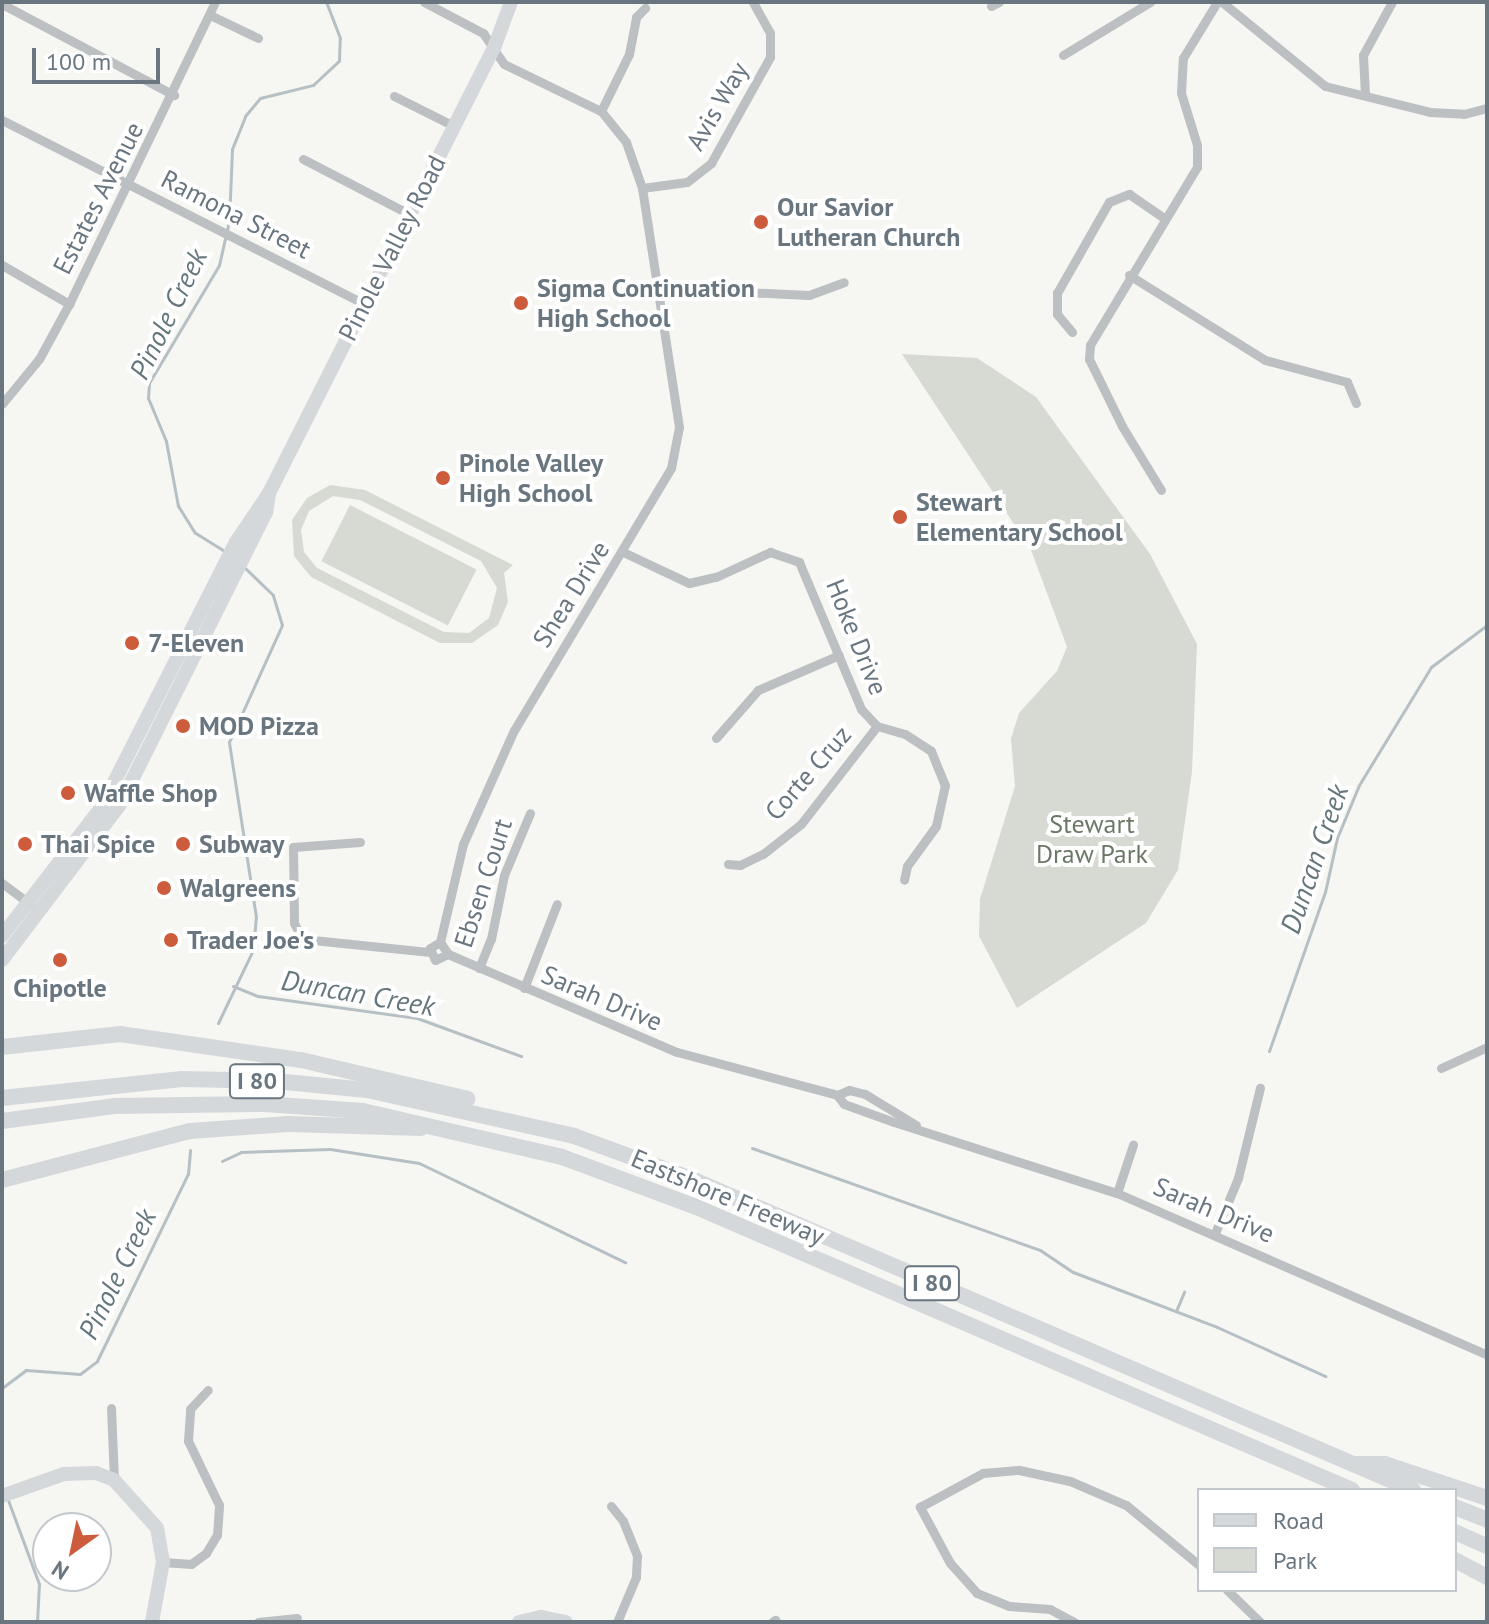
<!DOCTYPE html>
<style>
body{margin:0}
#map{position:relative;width:1489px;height:1624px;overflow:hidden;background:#f6f6f3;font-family:"PT Sans",sans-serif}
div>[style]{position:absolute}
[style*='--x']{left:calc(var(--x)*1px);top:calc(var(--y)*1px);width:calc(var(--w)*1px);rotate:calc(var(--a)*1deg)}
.green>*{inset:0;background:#d6dad3;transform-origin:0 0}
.stream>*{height:3px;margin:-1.5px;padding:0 1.5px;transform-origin:1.5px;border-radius:1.5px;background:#b6c0c4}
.street>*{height:9px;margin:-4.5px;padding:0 4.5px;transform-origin:4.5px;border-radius:4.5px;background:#bcc0c2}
.secondary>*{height:14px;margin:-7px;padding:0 7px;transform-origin:7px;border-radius:7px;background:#d5d8db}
.highway>*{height:16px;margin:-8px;padding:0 8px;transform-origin:8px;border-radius:8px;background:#d5d8db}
.dots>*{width:22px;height:22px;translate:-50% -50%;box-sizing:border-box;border:4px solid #fff;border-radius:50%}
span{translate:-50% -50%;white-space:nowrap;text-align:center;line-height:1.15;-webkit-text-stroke:8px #fff;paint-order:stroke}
.shield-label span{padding:2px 6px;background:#fff;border:2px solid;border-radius:6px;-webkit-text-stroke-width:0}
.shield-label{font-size:24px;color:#697680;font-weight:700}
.street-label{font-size:26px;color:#697680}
.poi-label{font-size:26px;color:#697680;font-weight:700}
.left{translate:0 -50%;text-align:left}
.park-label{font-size:26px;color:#6b7867}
.water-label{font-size:28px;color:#65777d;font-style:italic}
.frame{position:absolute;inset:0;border:4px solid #697680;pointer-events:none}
.legend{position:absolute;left:1197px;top:1488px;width:260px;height:104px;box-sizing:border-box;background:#fff;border:2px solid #c3c8cc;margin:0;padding:10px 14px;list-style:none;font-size:24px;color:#697680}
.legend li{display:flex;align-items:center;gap:16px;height:40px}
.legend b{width:40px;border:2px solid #c3c8cc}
.north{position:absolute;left:32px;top:1512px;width:80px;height:80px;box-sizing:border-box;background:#fff;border:2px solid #c3c8cc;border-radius:50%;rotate:213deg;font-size:22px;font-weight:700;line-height:32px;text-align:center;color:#697680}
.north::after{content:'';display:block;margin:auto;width:28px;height:36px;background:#cd5c3d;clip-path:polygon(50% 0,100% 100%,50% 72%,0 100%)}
.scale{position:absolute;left:32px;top:48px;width:128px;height:36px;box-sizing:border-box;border:4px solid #697680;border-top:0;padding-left:10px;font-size:24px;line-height:28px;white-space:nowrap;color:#697680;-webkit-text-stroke:6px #fff;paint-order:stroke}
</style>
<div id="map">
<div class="green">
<i style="clip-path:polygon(902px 354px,977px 358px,1036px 397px,1150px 554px,1197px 644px,1192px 772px,1178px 870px,1146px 923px,1017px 1008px,979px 936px,980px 899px,1015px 786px,1011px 739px,1019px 713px,1057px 671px,1067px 647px,1031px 550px)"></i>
<i style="clip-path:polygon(evenodd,330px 485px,365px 490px,513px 565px,504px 573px,508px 602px,498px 625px,472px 643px,440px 643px,311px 577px,294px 556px,292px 520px,307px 498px,330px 485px,333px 496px,360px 500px,481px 561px,497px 588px,489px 618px,469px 633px,444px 632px,317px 568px,304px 552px,301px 530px,309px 511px,333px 496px)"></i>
<i style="left:350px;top:505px;width:142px;height:63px;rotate:27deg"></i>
</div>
<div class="stream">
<i style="--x:226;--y:552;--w:36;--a:-148"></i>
<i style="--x:195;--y:533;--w:32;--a:-122"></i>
<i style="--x:178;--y:506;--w:66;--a:-100.5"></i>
<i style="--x:166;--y:441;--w:47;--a:-112.7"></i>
<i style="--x:148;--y:398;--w:15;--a:-86"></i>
<i style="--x:149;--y:383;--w:137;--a:-59.3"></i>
<i style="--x:219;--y:265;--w:45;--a:-77.2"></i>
<i style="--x:229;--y:221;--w:72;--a:-87.6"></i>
<i style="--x:232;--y:149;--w:35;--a:-68"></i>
<i style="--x:245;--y:116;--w:23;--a:-50"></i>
<i style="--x:260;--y:98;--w:55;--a:-13.8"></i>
<i style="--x:313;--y:85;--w:35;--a:-43"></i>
<i style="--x:339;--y:61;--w:23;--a:-88"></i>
<i style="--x:340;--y:38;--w:39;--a:-111"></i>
<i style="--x:222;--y:723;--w:12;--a:35"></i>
<i style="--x:233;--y:986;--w:27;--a:22"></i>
<i style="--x:258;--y:996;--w:161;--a:7.9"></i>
<i style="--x:417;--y:1018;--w:111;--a:20.1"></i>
<i style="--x:218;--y:1023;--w:81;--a:-64.4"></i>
<i style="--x:253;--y:950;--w:33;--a:-85"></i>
<i style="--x:256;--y:917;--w:177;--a:-98.8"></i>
<i style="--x:229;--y:742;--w:128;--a:-65.6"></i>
<i style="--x:282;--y:625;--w:31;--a:-107"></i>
<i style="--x:273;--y:595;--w:40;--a:-136"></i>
<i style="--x:1269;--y:1051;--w:169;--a:-70.6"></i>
<i style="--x:1325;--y:892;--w:55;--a:-77.5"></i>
<i style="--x:1337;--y:838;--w:57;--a:-67.5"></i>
<i style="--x:1359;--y:785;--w:138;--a:-58.6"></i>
<i style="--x:1431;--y:667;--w:70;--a:-36.9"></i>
<i style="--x:752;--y:1148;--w:306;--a:19.5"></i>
<i style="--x:1040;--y:1250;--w:40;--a:34"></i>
<i style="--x:1073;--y:1272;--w:154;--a:20.9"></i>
<i style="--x:1217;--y:1327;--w:119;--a:24.4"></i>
<i style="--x:222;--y:1161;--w:21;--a:-25"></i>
<i style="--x:241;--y:1152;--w:89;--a:-1.9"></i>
<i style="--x:330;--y:1149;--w:90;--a:8.9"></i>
<i style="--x:419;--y:1163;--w:229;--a:25.7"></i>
<i style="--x:1176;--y:1311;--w:21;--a:-67"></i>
<i style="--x:2;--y:1388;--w:30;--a:-37"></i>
<i style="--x:26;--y:1370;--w:54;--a:4.2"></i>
<i style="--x:80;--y:1374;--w:21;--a:-37"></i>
<i style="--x:97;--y:1361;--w:208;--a:-64.1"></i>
<i style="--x:188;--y:1174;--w:24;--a:-85"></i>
<i style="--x:8;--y:1500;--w:90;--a:69.7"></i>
<i style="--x:39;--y:1584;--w:38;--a:93"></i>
</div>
<div class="street">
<i style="--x:424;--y:2;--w:67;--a:27.7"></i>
<i style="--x:483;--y:33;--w:37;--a:56"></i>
<i style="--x:504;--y:64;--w:108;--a:25.9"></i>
<i style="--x:601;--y:111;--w:40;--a:51"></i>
<i style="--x:626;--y:142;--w:49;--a:70.8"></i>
<i style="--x:642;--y:188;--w:242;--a:81.2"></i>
<i style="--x:679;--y:427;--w:42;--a:101"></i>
<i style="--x:671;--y:468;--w:305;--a:120.9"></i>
<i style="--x:514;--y:730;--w:125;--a:114.1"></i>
<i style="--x:463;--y:844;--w:101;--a:103.2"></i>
<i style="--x:1222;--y:2;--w:133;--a:39.2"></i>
<i style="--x:1325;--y:86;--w:108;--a:13.9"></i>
<i style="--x:1430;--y:112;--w:34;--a:3"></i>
<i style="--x:1464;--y:114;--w:24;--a:-15"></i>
<i style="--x:2;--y:4;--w:195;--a:27.9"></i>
<i style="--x:991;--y:6;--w:9;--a:-27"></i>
<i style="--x:212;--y:16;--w:51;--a:25.6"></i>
<i style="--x:1063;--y:55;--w:102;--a:-31.3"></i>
<i style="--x:1365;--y:94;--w:39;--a:-93"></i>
<i style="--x:1363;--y:55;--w:60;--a:-61.3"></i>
<i style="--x:394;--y:96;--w:67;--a:26.6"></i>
<i style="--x:601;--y:111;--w:64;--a:-63.8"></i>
<i style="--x:629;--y:54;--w:38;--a:-79"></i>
<i style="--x:636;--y:17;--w:13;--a:-45"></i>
<i style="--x:2;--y:120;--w:406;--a:26.9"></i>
<i style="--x:303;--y:159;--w:119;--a:27.4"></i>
<i style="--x:642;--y:188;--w:45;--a:-7.6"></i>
<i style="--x:687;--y:182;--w:31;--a:-38"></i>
<i style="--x:711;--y:163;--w:121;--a:-60.9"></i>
<i style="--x:770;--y:57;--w:24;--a:-90"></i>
<i style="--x:770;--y:33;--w:35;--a:-119"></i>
<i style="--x:2;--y:265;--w:78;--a:30.2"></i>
<i style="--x:1129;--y:275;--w:160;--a:32"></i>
<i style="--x:1265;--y:360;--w:85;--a:15"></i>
<i style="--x:1347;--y:382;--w:23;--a:67"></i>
<i style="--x:659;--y:294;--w:37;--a:-6"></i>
<i style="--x:696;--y:290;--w:113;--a:2.5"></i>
<i style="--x:809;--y:295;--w:37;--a:-20"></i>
<i style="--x:1072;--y:332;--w:23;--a:-130"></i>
<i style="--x:1057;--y:314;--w:21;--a:-90"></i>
<i style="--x:1057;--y:293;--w:105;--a:-60.3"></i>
<i style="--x:1109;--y:202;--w:22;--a:-22"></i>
<i style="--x:1129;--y:194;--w:42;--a:34.4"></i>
<i style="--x:2;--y:404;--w:58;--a:-50.6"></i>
<i style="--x:39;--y:359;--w:63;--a:-61.4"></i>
<i style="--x:69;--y:304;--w:335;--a:-64.2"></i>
<i style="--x:1161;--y:490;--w:75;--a:-121.4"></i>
<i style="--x:1122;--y:426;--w:75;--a:-116.2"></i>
<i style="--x:1089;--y:359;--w:14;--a:-86"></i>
<i style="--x:1090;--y:345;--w:208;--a:-59"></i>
<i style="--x:1197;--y:167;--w:22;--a:-90"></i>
<i style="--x:1197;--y:145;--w:54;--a:-107.1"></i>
<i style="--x:1181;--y:93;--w:35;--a:-87"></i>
<i style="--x:1183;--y:58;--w:66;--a:-58.7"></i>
<i style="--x:623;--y:552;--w:73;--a:25.2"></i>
<i style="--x:689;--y:583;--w:28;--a:-13"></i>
<i style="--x:716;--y:577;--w:60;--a:-24.8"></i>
<i style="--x:770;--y:552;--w:31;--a:19"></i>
<i style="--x:799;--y:562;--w:160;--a:67.1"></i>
<i style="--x:861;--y:709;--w:23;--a:47"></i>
<i style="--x:877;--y:726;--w:29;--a:16"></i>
<i style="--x:905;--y:734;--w:31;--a:33"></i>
<i style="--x:931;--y:751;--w:37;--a:68"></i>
<i style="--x:945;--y:785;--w:42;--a:102.4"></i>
<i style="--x:936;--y:826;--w:49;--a:125.9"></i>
<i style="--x:907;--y:866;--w:14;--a:102"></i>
<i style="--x:716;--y:738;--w:64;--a:-48.8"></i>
<i style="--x:758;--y:690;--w:88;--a:-23.4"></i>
<i style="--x:360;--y:842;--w:67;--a:175.7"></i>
<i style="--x:293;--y:847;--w:76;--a:89.2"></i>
<i style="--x:294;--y:923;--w:11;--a:63"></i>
<i style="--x:299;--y:933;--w:16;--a:27"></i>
<i style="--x:313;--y:940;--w:118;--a:5.9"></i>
<i style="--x:728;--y:864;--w:12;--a:5"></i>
<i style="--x:740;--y:865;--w:25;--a:-26"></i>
<i style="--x:763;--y:854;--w:48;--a:-38.3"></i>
<i style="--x:801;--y:824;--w:124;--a:-52.2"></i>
<i style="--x:2;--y:883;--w:36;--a:37"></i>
<i style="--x:448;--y:954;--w:14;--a:155"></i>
<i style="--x:435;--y:960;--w:13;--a:-113"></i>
<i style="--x:430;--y:948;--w:12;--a:-31"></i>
<i style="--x:440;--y:942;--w:14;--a:56"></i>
<i style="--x:448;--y:954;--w:249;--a:23.2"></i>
<i style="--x:677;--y:1052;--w:166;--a:15"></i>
<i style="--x:479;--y:968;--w:31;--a:-68"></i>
<i style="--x:491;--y:939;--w:65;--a:-78.5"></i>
<i style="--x:504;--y:875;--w:67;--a:-67.2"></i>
<i style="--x:524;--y:988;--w:90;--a:-68.6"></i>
<i style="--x:1441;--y:1068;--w:51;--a:-24.5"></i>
<i style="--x:916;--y:1125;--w:60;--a:-148.7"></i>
<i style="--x:865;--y:1094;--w:16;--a:-166"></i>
<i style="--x:849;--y:1090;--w:13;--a:157"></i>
<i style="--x:837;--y:1095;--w:11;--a:52"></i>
<i style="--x:844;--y:1104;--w:53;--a:19.8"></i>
<i style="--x:894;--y:1122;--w:234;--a:17.7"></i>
<i style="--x:1117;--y:1193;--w:404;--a:23.6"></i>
<i style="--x:1117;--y:1193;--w:51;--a:-71.6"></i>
<i style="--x:1215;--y:1233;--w:60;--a:-67.3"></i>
<i style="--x:1238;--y:1178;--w:93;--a:-76.3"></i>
<i style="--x:111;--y:1408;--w:72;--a:87.6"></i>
<i style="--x:611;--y:1506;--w:19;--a:51"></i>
<i style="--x:623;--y:1521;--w:38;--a:68"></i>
<i style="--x:637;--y:1556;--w:21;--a:93"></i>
<i style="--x:636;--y:1577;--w:49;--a:112.9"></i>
<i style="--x:163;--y:1562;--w:28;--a:4"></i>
<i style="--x:191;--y:1564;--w:19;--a:-36"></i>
<i style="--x:206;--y:1553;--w:21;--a:-59"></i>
<i style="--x:217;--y:1535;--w:30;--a:-86"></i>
<i style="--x:219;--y:1505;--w:71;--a:-115.8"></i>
<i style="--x:188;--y:1441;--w:32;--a:-86"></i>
<i style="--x:190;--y:1409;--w:26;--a:-47"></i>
<i style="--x:1227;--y:1590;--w:46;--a:44.1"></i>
<i style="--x:258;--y:1622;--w:39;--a:-6"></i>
<i style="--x:772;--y:1622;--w:4;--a:-34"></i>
<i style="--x:1074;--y:1622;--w:27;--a:-152"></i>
<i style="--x:1050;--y:1609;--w:41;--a:-175.8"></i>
<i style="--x:1009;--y:1606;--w:35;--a:-158"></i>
<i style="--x:977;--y:1593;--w:40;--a:-132"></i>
<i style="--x:950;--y:1563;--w:64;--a:-118.2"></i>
<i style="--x:920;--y:1507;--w:72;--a:-28.4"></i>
<i style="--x:983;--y:1473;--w:36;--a:-5"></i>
<i style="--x:1019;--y:1470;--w:52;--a:12.2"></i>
<i style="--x:1070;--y:1481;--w:61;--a:23.2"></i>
<i style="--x:1126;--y:1505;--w:94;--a:39.4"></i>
</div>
<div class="secondary">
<i style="--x:2;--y:936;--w:162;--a:-52.3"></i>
<i style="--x:101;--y:808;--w:298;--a:-63.1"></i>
<i style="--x:236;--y:542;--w:59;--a:-56"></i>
<i style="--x:269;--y:493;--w:499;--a:-63.2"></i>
<i style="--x:494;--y:48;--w:49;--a:-69.7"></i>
<i style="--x:2;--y:960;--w:193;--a:-52.8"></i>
<i style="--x:119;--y:806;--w:328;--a:-63.4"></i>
<i style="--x:266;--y:513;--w:18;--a:-81"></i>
<i style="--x:2;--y:1496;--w:66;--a:-19.5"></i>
<i style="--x:64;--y:1474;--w:32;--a:-2"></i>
<i style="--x:96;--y:1473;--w:19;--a:21"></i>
<i style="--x:114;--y:1480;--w:64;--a:48.1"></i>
<i style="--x:157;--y:1528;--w:35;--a:80"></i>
<i style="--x:163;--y:1562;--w:61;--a:100.4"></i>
<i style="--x:519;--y:1622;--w:23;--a:-13"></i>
<i style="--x:541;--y:1617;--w:25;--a:11"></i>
</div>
<div class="highway">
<i style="--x:2;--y:1047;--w:119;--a:-6.3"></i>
<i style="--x:120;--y:1034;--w:183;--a:8.2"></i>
<i style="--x:301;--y:1060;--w:171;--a:13.1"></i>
<i style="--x:2;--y:1098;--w:181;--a:-6"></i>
<i style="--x:182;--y:1079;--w:93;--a:1.2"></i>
<i style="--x:275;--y:1081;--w:92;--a:5.6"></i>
<i style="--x:367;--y:1090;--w:212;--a:12.5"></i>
<i style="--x:574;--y:1136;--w:128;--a:20.1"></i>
<i style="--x:694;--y:1180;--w:783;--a:23.32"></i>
<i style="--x:2;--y:1121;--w:113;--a:-7.6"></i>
<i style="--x:114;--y:1106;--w:150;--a:-0.8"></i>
<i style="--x:264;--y:1104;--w:99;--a:4"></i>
<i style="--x:363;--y:1111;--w:204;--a:13"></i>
<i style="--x:562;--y:1157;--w:141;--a:20.4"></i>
<i style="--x:694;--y:1206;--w:717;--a:23.35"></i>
<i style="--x:2;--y:1180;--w:194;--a:-14.6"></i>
<i style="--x:190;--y:1131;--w:98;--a:-4.1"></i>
<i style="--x:288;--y:1124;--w:133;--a:1.7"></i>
<i style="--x:1358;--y:1464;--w:27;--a:0"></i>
<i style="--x:1385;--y:1464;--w:108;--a:18.4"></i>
<i style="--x:1455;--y:1507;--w:35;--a:22"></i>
<i style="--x:1455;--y:1532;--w:35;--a:24"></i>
<i style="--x:1455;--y:1560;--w:36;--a:28"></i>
</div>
<div class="dots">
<i style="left:761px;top:222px;background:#cd5c3d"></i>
<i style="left:521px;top:303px;background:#cd5c3d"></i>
<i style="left:443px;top:478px;background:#cd5c3d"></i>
<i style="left:900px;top:517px;background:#cd5c3d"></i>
<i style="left:132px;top:643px;background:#cd5c3d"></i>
<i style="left:183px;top:726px;background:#cd5c3d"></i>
<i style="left:68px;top:793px;background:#cd5c3d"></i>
<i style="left:25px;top:844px;background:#cd5c3d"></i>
<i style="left:183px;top:844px;background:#cd5c3d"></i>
<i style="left:164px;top:888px;background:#cd5c3d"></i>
<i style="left:171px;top:940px;background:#cd5c3d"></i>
<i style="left:60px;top:960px;background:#cd5c3d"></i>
</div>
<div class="shield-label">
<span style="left:257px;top:1081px">I 80</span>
<span style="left:932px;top:1283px">I 80</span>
</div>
<div class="street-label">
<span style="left:717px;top:106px;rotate:-60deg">Avis Way</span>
<span style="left:98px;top:198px;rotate:-63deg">Estates Avenue</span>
<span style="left:236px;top:214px;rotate:27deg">Ramona Street</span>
<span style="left:392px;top:248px;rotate:-63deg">Pinole Valley Road</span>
<span style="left:571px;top:594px;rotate:-58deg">Shea Drive</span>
<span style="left:857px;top:637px;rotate:68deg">Hoke Drive</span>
<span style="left:808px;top:773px;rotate:-49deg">Corte Cruz</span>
<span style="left:483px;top:883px;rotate:-72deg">Ebsen Court</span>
<span style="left:602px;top:998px;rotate:23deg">Sarah Drive</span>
<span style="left:728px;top:1197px;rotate:23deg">Eastshore Freeway</span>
<span style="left:1214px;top:1210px;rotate:23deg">Sarah Drive</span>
</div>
<div class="poi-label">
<span class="left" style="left:777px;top:222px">Our Savior<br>Lutheran Church</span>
<span class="left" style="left:537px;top:303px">Sigma Continuation<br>High School</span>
<span class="left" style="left:459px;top:478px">Pinole Valley<br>High School</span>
<span class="left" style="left:916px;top:517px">Stewart<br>Elementary School</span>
<span class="left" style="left:148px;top:643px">7-Eleven</span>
<span class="left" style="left:199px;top:726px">MOD Pizza</span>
<span class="left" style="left:84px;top:793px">Waffle Shop</span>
<span class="left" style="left:41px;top:844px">Thai Spice</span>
<span class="left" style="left:199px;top:844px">Subway</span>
<span class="left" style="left:180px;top:888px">Walgreens</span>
<span class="left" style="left:187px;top:940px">Trader Joe's</span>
<span style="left:60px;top:988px">Chipotle</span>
</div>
<div class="park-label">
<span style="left:1092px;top:839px">Stewart<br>Draw Park</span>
</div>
<div class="water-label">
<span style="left:168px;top:314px;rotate:-64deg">Pinole Creek</span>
<span style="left:1314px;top:859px;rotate:-71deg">Duncan Creek</span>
<span style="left:358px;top:993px;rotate:10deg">Duncan Creek</span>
<span style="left:117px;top:1274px;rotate:-64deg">Pinole Creek</span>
</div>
<div class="frame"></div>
<ul class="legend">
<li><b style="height:10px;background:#d5d8db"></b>Road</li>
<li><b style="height:22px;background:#d6dad3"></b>Park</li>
</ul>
<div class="north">N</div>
<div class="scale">100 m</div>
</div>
